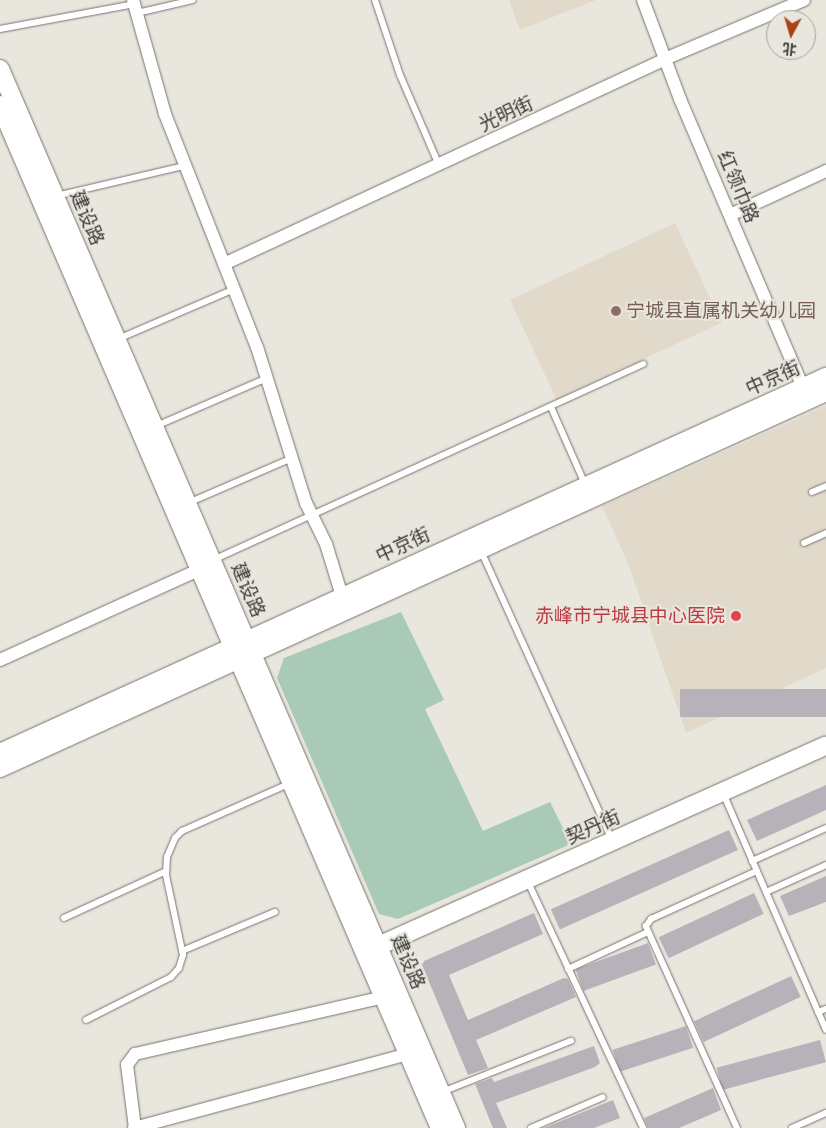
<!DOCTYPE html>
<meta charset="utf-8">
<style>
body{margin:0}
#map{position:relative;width:826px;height:1128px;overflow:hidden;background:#e9e6de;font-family:Cabin,"Noto Sans SC",sans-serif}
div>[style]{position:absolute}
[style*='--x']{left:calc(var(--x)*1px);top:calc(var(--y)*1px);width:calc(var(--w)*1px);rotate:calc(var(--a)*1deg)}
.built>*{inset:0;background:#e1dacb;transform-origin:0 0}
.green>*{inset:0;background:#a8cab7}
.building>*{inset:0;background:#b7b2b9;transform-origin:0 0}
.roads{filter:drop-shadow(0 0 1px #77746d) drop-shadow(0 0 1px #77746d)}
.lane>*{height:6px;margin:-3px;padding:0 3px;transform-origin:3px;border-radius:3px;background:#fff}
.street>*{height:12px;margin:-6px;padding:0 6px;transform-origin:6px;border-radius:6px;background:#fff}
.secondary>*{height:18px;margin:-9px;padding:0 9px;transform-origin:9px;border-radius:9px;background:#fff}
.dots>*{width:14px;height:14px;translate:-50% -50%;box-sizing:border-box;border:2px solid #e9e6de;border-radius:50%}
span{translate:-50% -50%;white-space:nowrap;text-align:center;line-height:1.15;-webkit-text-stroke:4px #e9e6de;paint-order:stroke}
.street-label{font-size:19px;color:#3d3b38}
.education-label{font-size:19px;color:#785e54}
.left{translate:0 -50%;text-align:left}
.health-label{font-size:19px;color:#be3a42}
.right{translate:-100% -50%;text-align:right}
.north{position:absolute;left:766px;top:10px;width:50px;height:50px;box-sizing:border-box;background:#e9e6de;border:1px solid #a4a29c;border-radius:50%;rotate:186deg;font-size:14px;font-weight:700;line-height:20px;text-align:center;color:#3d3b38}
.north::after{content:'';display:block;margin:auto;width:18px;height:22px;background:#a94418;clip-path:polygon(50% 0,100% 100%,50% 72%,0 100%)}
</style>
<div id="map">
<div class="built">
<i style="clip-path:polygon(509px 0,596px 0,520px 30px)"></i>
<i style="left:675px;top:223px;width:110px;height:182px;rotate:65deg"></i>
<i style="clip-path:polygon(826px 406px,826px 668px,686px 733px,628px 563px,602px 506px)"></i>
</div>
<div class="green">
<i style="clip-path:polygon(401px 612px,444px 700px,425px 709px,483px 831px,550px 802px,571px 844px,398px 919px,379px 914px,277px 678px,284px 658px)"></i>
</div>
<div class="building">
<i style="left:826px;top:689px;width:28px;height:146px;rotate:90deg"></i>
<i style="clip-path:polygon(826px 785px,826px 810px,757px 841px,747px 820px)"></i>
<i style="left:729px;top:830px;width:22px;height:195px;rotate:66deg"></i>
<i style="clip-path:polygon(826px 876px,826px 902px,789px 916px,780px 896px)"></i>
<i style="left:754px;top:893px;width:23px;height:105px;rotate:65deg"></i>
<i style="clip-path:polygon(534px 913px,543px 934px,449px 975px,468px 1020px,564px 978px,568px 979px,576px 997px,476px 1040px,488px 1068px,468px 1075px,422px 965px,424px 961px)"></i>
<i style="left:648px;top:943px;width:23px;height:77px;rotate:70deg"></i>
<i style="left:791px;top:976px;width:23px;height:107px;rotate:65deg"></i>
<i style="left:686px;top:1026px;width:23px;height:77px;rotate:72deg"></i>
<i style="left:820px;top:1040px;width:23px;height:107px;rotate:75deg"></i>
<i style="clip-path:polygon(594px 1046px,600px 1063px,595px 1067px,496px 1103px,507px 1128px,493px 1128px,475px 1084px,492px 1078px,494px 1082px)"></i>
<i style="clip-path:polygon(713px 1088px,721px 1110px,679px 1128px,648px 1128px,644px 1118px)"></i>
<i style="clip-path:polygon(613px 1100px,620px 1118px,594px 1128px,544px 1128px)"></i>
</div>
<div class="roads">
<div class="lane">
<i style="--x:375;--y:0;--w:79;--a:71.6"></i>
<i style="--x:400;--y:75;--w:98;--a:66.6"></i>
<i style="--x:137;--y:13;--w:57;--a:-13.1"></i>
<i style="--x:0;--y:29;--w:137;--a:-10.5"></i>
<i style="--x:56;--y:196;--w:131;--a:-13.2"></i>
<i style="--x:118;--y:339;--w:126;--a:-23.3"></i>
<i style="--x:551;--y:407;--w:84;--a:66.2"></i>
<i style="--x:156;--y:426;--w:121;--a:-23.4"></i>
<i style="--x:812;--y:492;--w:15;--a:-23"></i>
<i style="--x:188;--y:503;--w:113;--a:-23.4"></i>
<i style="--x:804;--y:543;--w:24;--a:-24"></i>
<i style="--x:481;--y:551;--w:317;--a:65.6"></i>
<i style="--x:213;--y:560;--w:473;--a:-24.5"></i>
<i style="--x:723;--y:793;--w:258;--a:66.5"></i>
<i style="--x:752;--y:861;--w:81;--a:-24"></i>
<i style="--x:527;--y:880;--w:274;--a:64.9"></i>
<i style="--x:766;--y:892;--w:66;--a:-24.2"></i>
<i style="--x:64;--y:918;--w:112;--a:-24.7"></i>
<i style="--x:182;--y:951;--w:101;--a:-22.8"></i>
<i style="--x:568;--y:969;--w:88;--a:-24.8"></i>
<i style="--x:818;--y:1012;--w:9;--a:-21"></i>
<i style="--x:86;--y:1020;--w:95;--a:-26.8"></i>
<i style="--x:171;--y:977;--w:12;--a:-48"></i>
<i style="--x:179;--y:968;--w:14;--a:-73"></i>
<i style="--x:183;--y:955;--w:82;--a:-102"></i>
<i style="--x:166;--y:875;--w:18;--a:-87"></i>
<i style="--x:167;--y:857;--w:21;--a:-67"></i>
<i style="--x:175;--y:838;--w:10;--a:-45"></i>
<i style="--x:182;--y:831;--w:119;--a:-23.8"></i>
<i style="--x:442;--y:1092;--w:139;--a:-21.6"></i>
<i style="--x:531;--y:1128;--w:78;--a:-23.3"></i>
<i style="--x:737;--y:1128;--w:222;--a:-114.3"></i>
<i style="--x:646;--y:926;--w:9;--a:-54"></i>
<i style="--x:651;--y:919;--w:116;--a:-24.4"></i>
<i style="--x:792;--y:1128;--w:37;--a:-24"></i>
</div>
<div class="street">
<i style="--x:133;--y:0;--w:118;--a:74.3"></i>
<i style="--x:165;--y:114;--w:251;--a:68.5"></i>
<i style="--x:257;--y:347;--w:164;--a:72.6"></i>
<i style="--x:306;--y:503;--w:46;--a:64"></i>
<i style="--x:326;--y:544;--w:54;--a:72.9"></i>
<i style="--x:643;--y:0;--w:106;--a:69.5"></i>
<i style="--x:680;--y:99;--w:313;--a:66.9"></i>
<i style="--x:730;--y:215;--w:106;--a:-24.6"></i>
<i style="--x:224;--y:264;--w:486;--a:-24.9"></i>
<i style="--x:665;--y:59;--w:151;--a:-23"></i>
<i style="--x:0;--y:660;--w:221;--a:-24.4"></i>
<i style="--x:134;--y:1128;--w:285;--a:-15.1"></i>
<i style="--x:135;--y:1128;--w:64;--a:-97.2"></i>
<i style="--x:127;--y:1065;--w:14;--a:-54"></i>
<i style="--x:135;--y:1054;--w:255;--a:-12.9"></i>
</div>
<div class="secondary">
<i style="--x:0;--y:69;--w:1153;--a:66.7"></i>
<i style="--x:0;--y:105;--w:1114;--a:66.73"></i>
<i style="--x:0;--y:753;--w:908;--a:-24.48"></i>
<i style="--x:0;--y:768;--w:908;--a:-24.48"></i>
<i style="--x:378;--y:946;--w:491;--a:-24.1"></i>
</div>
</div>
<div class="dots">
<i style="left:616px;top:311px;background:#8d6e63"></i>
<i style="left:736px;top:616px;background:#e0444e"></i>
</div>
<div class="street-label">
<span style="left:506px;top:114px;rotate:-25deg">光明街</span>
<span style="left:738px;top:187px;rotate:67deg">红领巾路</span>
<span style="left:87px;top:218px;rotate:67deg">建设路</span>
<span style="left:773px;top:378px;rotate:-24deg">中京街</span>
<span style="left:403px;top:545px;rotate:-25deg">中京街</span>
<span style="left:248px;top:590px;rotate:67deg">建设路</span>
<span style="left:593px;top:827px;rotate:-24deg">契丹街</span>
<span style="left:408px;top:962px;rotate:67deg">建设路</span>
</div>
<div class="education-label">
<span class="left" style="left:626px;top:311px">宁城县直属机关幼儿园</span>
</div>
<div class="health-label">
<span class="right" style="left:725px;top:616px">赤峰市宁城县中心医院</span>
</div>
<div class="north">北</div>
</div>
